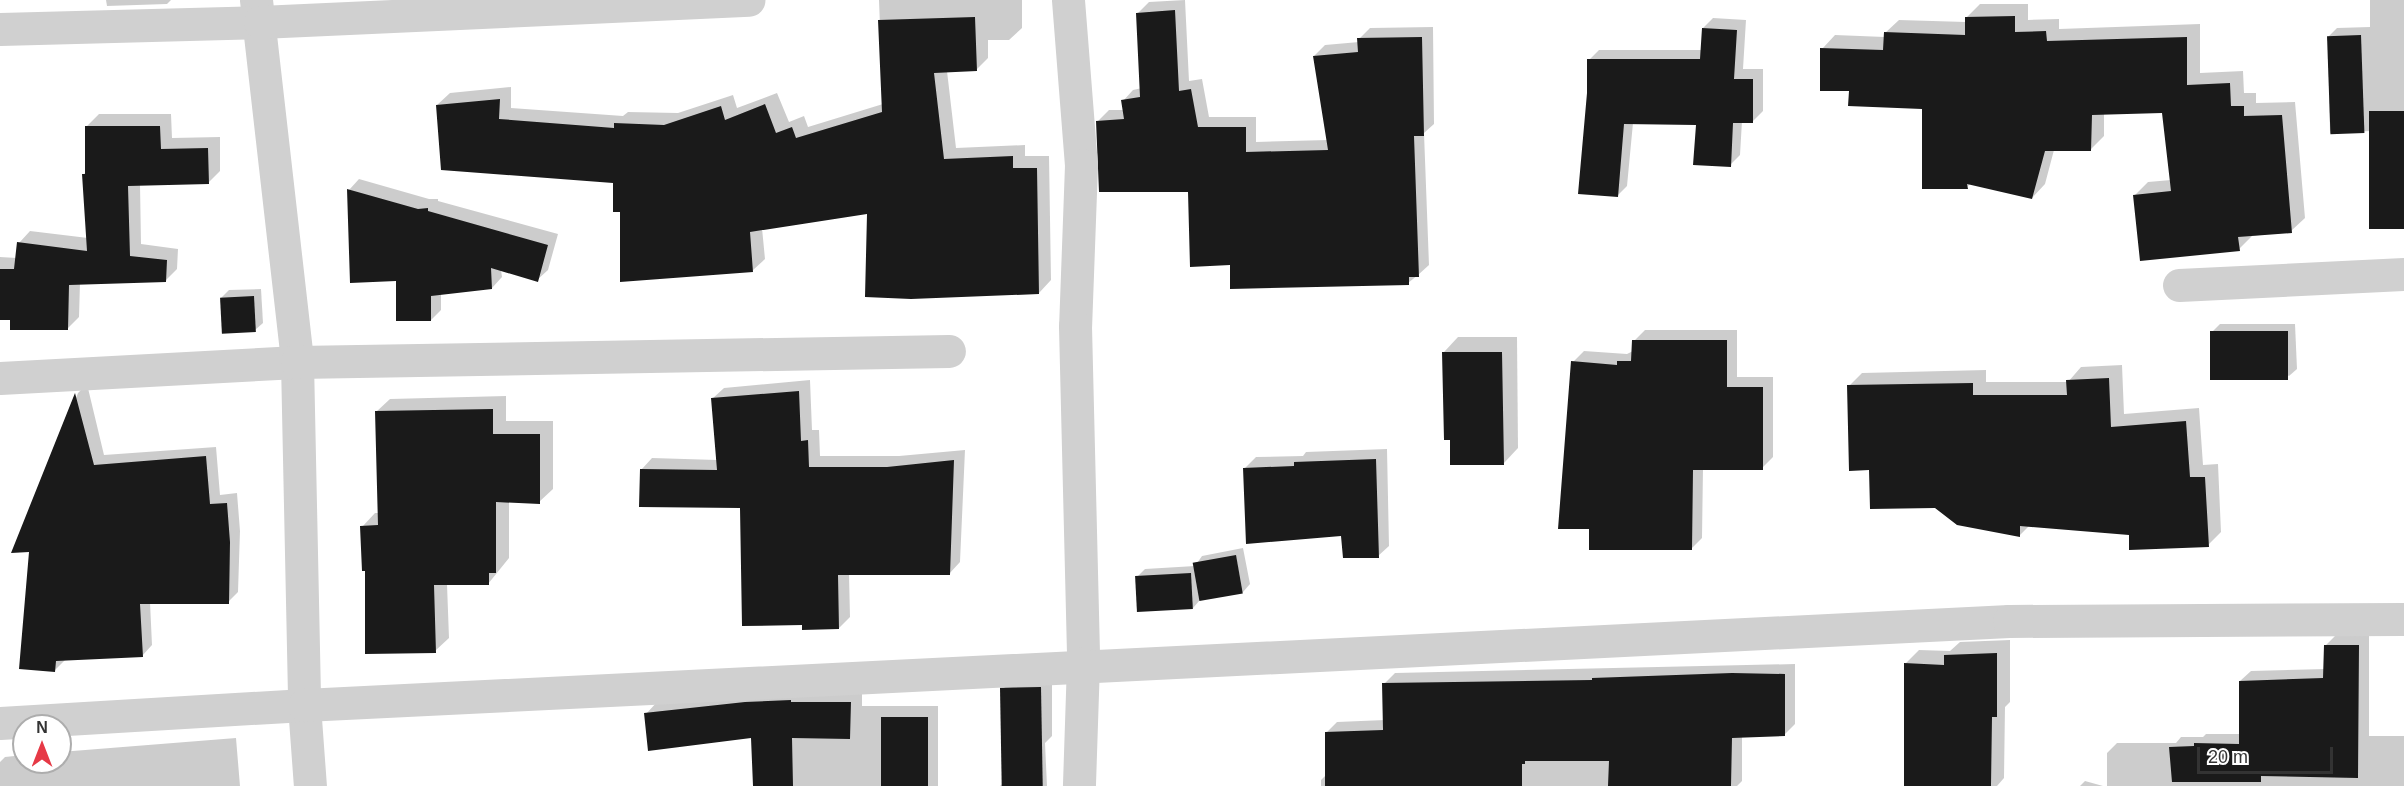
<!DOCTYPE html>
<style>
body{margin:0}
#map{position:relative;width:2404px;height:786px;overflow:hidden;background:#fff;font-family:Arial,sans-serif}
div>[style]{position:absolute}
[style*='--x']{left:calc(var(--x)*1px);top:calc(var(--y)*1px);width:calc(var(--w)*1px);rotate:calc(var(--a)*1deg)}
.shadow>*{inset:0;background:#0003}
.building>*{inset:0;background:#1a1a1a;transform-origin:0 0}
.minor>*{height:33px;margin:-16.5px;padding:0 16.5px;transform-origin:16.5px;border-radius:16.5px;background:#d0d0d0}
span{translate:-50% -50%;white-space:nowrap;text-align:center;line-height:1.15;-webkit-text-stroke:6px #fff;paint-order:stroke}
.north{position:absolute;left:12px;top:714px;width:60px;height:60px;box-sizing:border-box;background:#fff;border:2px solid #adadad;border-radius:50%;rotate:0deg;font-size:16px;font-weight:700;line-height:24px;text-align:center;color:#333}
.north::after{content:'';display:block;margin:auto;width:21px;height:27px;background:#e63946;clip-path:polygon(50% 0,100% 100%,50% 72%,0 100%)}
.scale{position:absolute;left:2197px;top:747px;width:136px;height:27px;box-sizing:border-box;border:3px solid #333;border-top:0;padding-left:8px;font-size:18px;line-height:21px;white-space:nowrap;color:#333;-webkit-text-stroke:4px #fff;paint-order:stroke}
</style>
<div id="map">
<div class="shadow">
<i style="clip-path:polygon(106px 0,171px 0,167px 4px,107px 6px)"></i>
<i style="clip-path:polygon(879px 0,1022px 0,1022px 28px,1009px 40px,988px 40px,988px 58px,976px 70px,947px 71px,956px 148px,1025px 145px,1025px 156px,1049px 156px,1051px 280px,1039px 293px,869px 212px,762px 228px,765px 259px,752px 271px,622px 211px,615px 182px,437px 105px,450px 93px,511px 87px,511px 108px,623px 116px,628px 112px,678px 113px,733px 95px,737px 108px,777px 93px,789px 122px,804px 116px,808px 127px,883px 104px)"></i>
<i style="clip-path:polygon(1185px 0,1189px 81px,1202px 79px,1209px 117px,1256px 117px,1256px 142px,1328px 140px,1314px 56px,1325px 45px,1359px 42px,1359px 39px,1370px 28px,1433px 27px,1434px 124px,1424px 133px,1429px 265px,1418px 275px,1408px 283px,1232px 264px,1189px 190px,1098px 121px,1109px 110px,1124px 110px,1123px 101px,1133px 90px,1142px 88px,1138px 13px,1149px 2px)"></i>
<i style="clip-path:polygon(2370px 0,2404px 0,2404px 222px,2371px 131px,2330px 133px,2328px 37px,2337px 28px,2370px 27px)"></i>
<i style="clip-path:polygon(1980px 4px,2028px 4px,2028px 20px,2059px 19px,2059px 29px,2200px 24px,2200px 73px,2243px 71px,2244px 93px,2256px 93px,2256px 103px,2295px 102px,2305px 218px,2291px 231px,2252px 236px,2239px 249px,2135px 195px,2148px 182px,2171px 180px,2164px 111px,2104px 113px,2104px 136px,2090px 150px,2054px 150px,2045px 184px,2032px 198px,1971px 183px,1967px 187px,1924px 108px,1851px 89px,1822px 49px,1835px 35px,1885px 37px,1885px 33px,1899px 20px,1966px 22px,1966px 18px)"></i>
<i style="clip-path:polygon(1713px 18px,1746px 20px,1743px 69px,1763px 69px,1763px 111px,1753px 121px,1742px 121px,1740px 155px,1730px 165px,1697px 124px,1633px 123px,1627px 186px,1617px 196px,1589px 93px,1589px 60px,1599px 50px,1702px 50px,1703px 28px)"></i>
<i style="clip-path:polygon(99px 114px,171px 114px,172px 138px,220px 137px,220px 171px,208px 183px,140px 184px,141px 244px,178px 249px,177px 269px,165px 281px,80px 283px,79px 317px,67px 329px,0 318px,0 257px,17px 258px,19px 243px,30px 231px,88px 238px,84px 174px,87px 171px,87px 126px)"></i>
<i style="clip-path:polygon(359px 179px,429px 199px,438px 199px,438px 201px,558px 234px,548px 270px,537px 280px,501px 270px,502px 277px,492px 288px,441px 293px,441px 310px,431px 320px,398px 280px,349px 190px)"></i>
<i style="clip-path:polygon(261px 289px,263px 323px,255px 330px,221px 298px,229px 290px)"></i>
<i style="clip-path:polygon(2220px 324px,2295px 324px,2297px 369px,2289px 376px,2212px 332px)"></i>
<i style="clip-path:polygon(1645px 330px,1737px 330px,1737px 377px,1773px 377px,1773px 457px,1762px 468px,1703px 469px,1702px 538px,1691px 549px,1590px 528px,1573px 362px,1584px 351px,1627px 354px,1633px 351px,1634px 341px)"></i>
<i style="clip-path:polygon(1458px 337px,1517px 337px,1518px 448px,1504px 463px,1444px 352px)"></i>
<i style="clip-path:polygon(2122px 365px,2124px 414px,2199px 408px,2203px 465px,2218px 464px,2221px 532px,2208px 545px,2131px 533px,2030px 525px,2019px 536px,1935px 506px,1870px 469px,1849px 386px,1862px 373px,1986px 370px,1986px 382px,2068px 382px,2081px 367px)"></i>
<i style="clip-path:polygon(810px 380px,812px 430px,819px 430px,820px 456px,899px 456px,965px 450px,960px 562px,949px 574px,849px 574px,850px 617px,839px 628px,803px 624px,742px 506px,641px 470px,652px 458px,717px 460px,712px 399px,724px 388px)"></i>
<i style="clip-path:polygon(87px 384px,104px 455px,216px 447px,220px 495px,237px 493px,240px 531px,238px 592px,228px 602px,150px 602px,152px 645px,142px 656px,65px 660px,54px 671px,31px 550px,14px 552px,78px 393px)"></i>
<i style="clip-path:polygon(506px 396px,506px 421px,553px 421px,553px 489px,539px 502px,509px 501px,509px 558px,488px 584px,447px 584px,449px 638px,435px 651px,367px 569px,362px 527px,375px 513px,379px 513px,376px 412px,390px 399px)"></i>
<i style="clip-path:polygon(1387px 449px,1389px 546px,1378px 556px,1245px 468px,1256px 457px,1303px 456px,1306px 452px)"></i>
<i style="clip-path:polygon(1243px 548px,1250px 584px,1243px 592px,1200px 600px,1193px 608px,1137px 577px,1145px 569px,1195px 566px,1202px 556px)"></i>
<i style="clip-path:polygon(2335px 636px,2369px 636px,2369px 736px,2404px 736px,2404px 786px,2107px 786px,2107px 753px,2117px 743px,2176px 743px,2181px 737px,2203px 737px,2206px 734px,2240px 734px,2240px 681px,2251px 671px,2325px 669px,2325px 646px)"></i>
<i style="clip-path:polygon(2010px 640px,2010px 702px,2005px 707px,2004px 778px,1997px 786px,1905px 786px,1905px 664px,1919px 650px,1950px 651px,1960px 642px)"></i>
<i style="clip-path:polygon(1795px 664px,1795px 724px,1784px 735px,1742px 736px,1742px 781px,1737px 786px,1321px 786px,1321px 780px,1326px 775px,1326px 733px,1337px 722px,1385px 720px,1384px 684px,1395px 673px)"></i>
<i style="clip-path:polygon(1052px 677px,1052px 736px,1045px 743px,1047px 786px,1000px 786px,1003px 783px,1002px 690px,1013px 679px)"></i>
<i style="clip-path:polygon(862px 692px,862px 706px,938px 706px,938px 786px,754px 786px,753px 736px,646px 714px,657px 702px)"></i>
<i style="clip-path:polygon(236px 738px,240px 786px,0 786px,0 762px,5px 757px,24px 755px,24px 762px,60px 762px,60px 752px)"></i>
<i style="clip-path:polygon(2085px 781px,2103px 786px,2080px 786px)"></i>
</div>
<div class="building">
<i style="clip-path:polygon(1175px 10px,1179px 91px,1191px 89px,1198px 127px,1246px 127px,1246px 152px,1328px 150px,1313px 56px,1358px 52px,1357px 38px,1422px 37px,1424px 136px,1414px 136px,1419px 277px,1409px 277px,1409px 285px,1230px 289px,1230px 265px,1190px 267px,1188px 192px,1099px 192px,1096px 121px,1124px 119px,1121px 100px,1140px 97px,1136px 13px)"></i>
<i style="clip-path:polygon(2015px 16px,2015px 32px,2046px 31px,2047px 41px,2187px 37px,2187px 85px,2230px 83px,2231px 106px,2244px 106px,2244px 116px,2282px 115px,2292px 233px,2238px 237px,2240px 251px,2140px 261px,2133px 195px,2171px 191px,2162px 113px,2092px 115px,2091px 151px,2045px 151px,2032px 199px,1967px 184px,1968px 189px,1922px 189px,1922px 109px,1848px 106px,1849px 91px,1820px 91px,1820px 48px,1883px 50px,1884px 32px,1965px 35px,1965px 17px)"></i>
<i style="clip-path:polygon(975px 17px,977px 71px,934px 73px,944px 159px,1013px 156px,1013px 168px,1037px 168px,1039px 294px,911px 299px,865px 297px,867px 214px,750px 232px,753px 272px,620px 282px,620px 212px,613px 212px,613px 183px,441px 170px,436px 105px,500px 99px,499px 119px,614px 128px,614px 123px,664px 125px,721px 106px,725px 120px,765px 104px,776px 133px,792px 127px,796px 138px,882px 112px,878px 20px)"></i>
<i style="clip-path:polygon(1702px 28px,1737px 30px,1734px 79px,1753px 79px,1753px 123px,1733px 123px,1731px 167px,1693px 165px,1696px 125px,1624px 124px,1618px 197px,1578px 194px,1587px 93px,1587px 59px,1700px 59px)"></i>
<i style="left:2361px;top:35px;width:98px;height:34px;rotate:88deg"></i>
<i style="left:2369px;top:111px;width:35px;height:118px"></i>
<i style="clip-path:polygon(85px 126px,160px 126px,161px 149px,208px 148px,209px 184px,128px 186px,130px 256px,167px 260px,166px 282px,69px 285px,68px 330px,10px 330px,10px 320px,0 320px,0 269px,14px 269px,17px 242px,87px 251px,82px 174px,85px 174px)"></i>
<i style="clip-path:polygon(347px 189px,418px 209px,428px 208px,428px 211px,548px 245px,538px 282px,491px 268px,492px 289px,431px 296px,431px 321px,396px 321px,396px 281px,350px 283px)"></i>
<i style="left:254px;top:296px;width:36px;height:34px;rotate:87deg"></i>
<i style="left:2210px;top:331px;width:78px;height:49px"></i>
<i style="clip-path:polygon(1632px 340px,1727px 340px,1727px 387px,1763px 387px,1763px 470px,1693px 470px,1692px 550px,1589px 550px,1589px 529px,1558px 529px,1571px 361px,1617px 365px,1617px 361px,1631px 361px)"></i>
<i style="clip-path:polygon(1442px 352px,1502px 352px,1504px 465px,1450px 465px,1450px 440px,1444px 440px)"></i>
<i style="clip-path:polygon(2109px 378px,2111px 427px,2186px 421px,2190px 477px,2205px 477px,2209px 547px,2129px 550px,2129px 535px,2020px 526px,2020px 537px,1957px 525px,1935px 508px,1870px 509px,1869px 470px,1849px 471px,1847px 385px,1973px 383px,1973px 395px,2067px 395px,2066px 380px)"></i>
<i style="clip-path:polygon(799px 391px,801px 441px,808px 440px,809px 467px,887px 467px,954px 460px,950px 575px,838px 575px,839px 629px,802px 630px,802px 625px,742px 626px,740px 508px,639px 507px,640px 469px,717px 470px,711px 398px)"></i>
<i style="clip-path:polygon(75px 393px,94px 465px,206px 456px,210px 504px,227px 503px,230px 542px,229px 604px,140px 604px,143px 657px,56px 661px,55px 672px,19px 669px,29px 552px,11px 553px)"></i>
<i style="clip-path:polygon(493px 409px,493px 434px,540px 434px,540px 504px,496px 502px,496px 573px,489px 573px,489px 585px,434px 585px,436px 653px,365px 654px,365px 571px,362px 571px,360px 526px,378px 525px,375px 411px)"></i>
<i style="clip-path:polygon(1376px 459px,1379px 558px,1343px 558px,1341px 536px,1246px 544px,1243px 468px,1294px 466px,1294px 462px)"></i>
<i style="left:1236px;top:555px;width:39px;height:44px;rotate:80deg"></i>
<i style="left:1191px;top:573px;width:36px;height:56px;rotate:87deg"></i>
<i style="clip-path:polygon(2324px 645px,2359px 645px,2358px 778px,2261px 776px,2261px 782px,2172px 782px,2169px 747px,2194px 746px,2194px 743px,2239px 744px,2239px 681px,2323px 678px)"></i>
<i style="clip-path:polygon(1997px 653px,1997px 717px,1992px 717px,1991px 786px,1904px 786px,1904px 663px,1944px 665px,1944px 655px)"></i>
<i style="clip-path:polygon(1732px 673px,1785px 674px,1785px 736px,1732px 738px,1731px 786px,1608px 786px,1609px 761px,1525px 761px,1525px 764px,1522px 764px,1522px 786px,1325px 786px,1325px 732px,1383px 730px,1382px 683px,1592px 680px,1592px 678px)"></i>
<i style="left:1041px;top:687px;width:99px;height:41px;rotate:89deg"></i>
<i style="clip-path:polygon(791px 700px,791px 702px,851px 702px,850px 739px,792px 738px,793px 786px,753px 786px,751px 738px,648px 751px,644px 713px,745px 702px)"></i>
<i style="left:881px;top:717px;width:47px;height:69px"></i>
</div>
<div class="minor">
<i style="--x:256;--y:0;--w:364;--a:83.5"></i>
<i style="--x:297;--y:362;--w:343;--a:88.8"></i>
<i style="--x:304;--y:705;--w:81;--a:85.8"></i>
<i style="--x:1068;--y:0;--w:166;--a:85.5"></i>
<i style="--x:1081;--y:165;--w:161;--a:92.1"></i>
<i style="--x:1075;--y:326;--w:337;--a:88.6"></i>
<i style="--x:1083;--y:663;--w:123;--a:91.9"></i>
<i style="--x:0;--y:29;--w:260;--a:-1.5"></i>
<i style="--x:260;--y:22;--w:489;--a:-2.6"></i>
<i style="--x:2179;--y:285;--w:225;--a:-2.8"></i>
<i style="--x:0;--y:378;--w:297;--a:-3.1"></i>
<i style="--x:297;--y:362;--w:652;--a:-0.97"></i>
<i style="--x:0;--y:723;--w:305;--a:-3.4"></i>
<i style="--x:304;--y:705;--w:1707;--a:-2.82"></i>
<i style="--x:2009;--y:621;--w:395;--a:-0.3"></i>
</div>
<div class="north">N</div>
<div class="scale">20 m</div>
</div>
